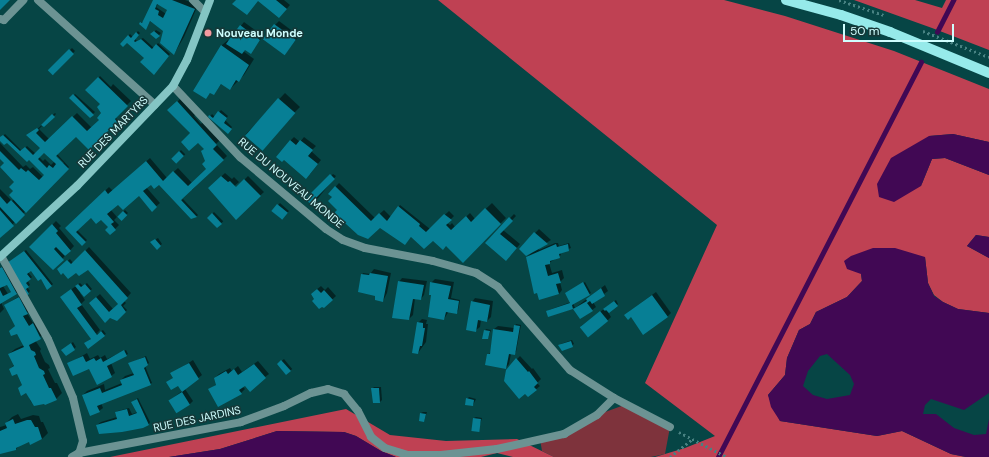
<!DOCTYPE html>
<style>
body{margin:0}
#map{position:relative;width:989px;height:457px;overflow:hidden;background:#064545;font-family:"DM Sans",sans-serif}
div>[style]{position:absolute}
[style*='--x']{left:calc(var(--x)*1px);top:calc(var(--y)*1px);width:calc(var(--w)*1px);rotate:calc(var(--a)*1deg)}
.green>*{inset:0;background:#7e333c}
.forest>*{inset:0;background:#bf4153}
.water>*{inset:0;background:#410854}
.shadow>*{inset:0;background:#0007;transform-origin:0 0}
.stream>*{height:4.5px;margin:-2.25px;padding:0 2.25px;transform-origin:2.25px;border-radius:2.25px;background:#410854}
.building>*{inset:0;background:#077f95;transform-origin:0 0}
.path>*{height:2.5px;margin-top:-1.25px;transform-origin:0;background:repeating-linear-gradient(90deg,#488282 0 2px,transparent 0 5px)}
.lane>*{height:8px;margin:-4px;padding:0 4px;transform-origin:4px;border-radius:4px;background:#6c9393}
.street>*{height:8px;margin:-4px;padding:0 4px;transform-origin:4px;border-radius:4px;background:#6c9393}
.secondary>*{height:8px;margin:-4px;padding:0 4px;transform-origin:4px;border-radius:4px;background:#84c5c4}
.primary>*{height:10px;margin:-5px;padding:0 5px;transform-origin:5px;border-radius:5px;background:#96eaea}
.dots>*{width:11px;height:11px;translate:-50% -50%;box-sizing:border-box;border:2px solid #173838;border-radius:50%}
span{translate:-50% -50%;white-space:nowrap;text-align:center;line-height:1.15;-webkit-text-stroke:3px #173838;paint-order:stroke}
.poi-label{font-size:11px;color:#cffefe;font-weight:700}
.left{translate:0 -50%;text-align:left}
.street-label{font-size:11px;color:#cffefe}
.scale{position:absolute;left:843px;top:24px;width:111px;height:18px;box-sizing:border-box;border:2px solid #cffefe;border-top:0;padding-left:5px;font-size:12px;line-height:14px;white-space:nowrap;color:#cffefe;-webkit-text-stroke:3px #173838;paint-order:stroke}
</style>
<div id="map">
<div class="green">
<i style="clip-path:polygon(627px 404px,670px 427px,665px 454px,651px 457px,554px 457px,542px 451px,540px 439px,564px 433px,597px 415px)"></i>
</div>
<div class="forest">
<i style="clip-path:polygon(438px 0,724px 0,785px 16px,894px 51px,989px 89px,989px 142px,953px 134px,929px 136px,921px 186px,932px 159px,945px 158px,989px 175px,989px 237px,976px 235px,967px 246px,989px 258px,989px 313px,958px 309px,943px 302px,934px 295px,928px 283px,925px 257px,861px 274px,862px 281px,847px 297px,816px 312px,810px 324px,799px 330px,787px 358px,785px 375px,768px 395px,780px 421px,877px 436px,902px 431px,951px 454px,966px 457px,655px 457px,685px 448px,715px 436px,645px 383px,717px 225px)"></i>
<i style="clip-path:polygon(854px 0,915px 0,942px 8px,946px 0,989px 0,989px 50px,932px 28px)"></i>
<i style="clip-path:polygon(346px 409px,390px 435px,446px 441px,517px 439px,554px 457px,513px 457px,497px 453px,481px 457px,396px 457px,381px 451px,356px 436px,344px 432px,277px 431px,220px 449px,169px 457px,110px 457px)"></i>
</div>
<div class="water">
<i style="clip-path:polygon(953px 134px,989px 142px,989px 175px,945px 158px,932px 159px,921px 186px,894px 202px,879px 197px,877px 184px,891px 158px,929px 136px)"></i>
<i style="clip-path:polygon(976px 235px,989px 237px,989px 258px,967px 246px)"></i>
<i style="clip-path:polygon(evenodd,873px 248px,895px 248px,925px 257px,928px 283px,934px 296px,943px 302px,958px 309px,989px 313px,989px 393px,964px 410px,931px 399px,925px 405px,923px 414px,936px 414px,954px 428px,974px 435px,986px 434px,989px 419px,989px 457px,966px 457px,951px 454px,902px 431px,877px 436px,780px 421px,771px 407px,768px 395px,785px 375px,787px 358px,799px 330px,810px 324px,816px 312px,847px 297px,862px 281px,861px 274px,847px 269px,844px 261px,851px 256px,873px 248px,827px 354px,850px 375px,854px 384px,850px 395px,827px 399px,813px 395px,803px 386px,808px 371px,820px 356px,827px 354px)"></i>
<i style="clip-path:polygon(277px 431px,344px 432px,356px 436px,381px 451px,396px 457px,169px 457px,220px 449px)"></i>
</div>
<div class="shadow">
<i style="clip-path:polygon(evenodd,154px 0,185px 0,198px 5px,184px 37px,174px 54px,164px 31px,150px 21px,146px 29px,141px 22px,144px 22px,154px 0,158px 4px,168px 9px,166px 14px,156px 7px,158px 4px)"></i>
<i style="clip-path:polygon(237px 0,284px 0,290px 5px,283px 13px,258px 0)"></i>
<i style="clip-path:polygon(279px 21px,299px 36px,288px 50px,275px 25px)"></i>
<i style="clip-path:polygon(244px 22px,263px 36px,254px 48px,246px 49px,243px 51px,254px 59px,244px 75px,230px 89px,222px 83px,214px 94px,211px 92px,206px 98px,195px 90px,222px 45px,228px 40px,229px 41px)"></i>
<i style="clip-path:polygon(156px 30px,161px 33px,156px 38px,152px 34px)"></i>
<i style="clip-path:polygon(138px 31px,140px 33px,135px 39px,137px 41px,143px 38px,154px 48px,158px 43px,170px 54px,154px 73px,145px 58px,127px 42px,121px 44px,130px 34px,133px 37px)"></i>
<i style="clip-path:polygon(72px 48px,75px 51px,54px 74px,50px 70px)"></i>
<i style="clip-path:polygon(evenodd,100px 76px,111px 87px,113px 84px,131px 101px,115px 117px,118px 120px,89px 148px,76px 136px,57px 154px,69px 167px,0 237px,0 189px,12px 201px,14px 199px,16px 182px,6px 163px,0 157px,0 143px,23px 167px,26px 165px,30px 169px,33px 167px,43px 177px,45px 175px,29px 159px,7px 141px,0 139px,5px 134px,22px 151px,27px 146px,36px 154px,41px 148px,33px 133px,55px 113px,56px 114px,44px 126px,43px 125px,39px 129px,49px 139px,77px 113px,92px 128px,100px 120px,103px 113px,101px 104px,87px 90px,100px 76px,44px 151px,55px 161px,51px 165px,45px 159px,43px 161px,39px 157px,44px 151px,100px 76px,56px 155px,64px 163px,62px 164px,55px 157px,56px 155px)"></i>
<i style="clip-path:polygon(285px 93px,300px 107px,285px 122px,246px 134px)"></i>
<i style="clip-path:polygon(75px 94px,95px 112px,90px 117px,71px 98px)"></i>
<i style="clip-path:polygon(181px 98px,196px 114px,194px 116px,201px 124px,203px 122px,220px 140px,216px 144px,227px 156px,192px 190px,151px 183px,146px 187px,160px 203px,152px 210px,139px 194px,118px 203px,110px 209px,117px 217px,114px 220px,119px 225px,110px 234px,109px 227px,101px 218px,91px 216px,77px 230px,87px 240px,82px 245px,66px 228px,109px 187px,113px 191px,150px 158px,167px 178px,178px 168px,192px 183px,207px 169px,205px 149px,169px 110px)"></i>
<i style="clip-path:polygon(221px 110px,228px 116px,225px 120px,232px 127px,228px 133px,210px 117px,212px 114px,215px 117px)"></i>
<i style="clip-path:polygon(294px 137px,300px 142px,304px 137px,316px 146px,311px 151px,321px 160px,310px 174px,290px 141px)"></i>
<i style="left:181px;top:150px;width:6px;height:13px;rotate:45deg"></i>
<i style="clip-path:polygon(225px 173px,232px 179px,234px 177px,239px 182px,231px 189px,233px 191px,248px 176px,264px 192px,236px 218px,209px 188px)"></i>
<i style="clip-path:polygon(333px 174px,336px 176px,315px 202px,308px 200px)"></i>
<i style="clip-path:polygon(339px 183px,375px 218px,384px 210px,391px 217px,400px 205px,430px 229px,449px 211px,454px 216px,447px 223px,450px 225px,452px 223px,455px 227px,470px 213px,475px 219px,492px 203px,506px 218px,463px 261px,448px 246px,433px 239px,412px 236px,405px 244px,380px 226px,338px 210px,333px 197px,329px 194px)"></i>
<i style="clip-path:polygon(183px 199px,198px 215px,197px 216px,192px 218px,178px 204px)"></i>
<i style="left:280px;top:203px;width:12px;height:11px;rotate:42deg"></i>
<i style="clip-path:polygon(125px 210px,128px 213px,121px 219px,119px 216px)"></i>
<i style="left:214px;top:212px;width:13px;height:8px;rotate:45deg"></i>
<i style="clip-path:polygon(514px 214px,516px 216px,503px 230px,520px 244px,510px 256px,486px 243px)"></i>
<i style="clip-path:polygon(56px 221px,61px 226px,59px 228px,74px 246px,53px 269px,31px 247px)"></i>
<i style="clip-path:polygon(539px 229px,551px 240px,538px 248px,539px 250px,555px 243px,558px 243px,559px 246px,569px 243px,571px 248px,560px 252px,561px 255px,549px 263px,552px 273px,562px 270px,564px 278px,560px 282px,562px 290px,559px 294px,527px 257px,532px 252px,520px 249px)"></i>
<i style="clip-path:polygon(158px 238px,162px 244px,157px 248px,153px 241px)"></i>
<i style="clip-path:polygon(89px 247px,131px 293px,124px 301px,126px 303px,123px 306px,127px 310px,117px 320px,113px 319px,94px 299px,100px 294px,113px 309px,120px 303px,88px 268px,78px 273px,58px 269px,70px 259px,73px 263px)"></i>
<i style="clip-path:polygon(26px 250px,53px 284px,51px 286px,31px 270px,28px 272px,32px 277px,28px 281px,30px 285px,27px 287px,30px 291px,26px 295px,10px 262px)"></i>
<i style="clip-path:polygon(evenodd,4px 266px,18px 292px,1px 302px,4px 309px,0 313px,0 268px,4px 266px,8px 283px,12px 291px,8px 294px,3px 286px,8px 283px)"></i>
<i style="clip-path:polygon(374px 269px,391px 273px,387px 293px,383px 301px,376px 296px,362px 275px,363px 273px,370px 274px)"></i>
<i style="clip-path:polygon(402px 278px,427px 281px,424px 295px,421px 299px,415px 298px,413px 315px,409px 319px,399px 282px)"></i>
<i style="clip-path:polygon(435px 279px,454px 282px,451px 298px,460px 300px,458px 311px,456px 313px,449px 311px,444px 319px,432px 294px,431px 283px)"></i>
<i style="clip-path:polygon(585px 282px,591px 293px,573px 303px,575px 308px,605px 285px,608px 291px,593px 302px,596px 307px,592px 310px,580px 318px,574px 308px,549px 316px,547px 312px,549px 310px,571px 302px,566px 293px)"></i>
<i style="clip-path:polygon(80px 283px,83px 286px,87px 283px,92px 289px,84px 296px,81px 292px,80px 293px,85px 300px,81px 304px,100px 330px,95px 335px,103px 330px,106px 334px,87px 342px,92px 338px,61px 297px)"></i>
<i style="clip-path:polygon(321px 286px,325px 290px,328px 287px,336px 296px,324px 307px,315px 299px,316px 290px)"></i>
<i style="clip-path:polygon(656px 292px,671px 313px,667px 317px,631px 316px,630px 311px)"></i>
<i style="clip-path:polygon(23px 294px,31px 309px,27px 313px,33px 323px,37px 320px,44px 334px,35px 340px,41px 349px,40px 351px,45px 362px,49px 365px,50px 368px,48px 369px,55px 383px,57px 383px,62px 393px,56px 399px,37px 405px,31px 402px,27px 392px,19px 388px,23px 384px,18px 373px,10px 369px,14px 365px,9px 354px,15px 349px,24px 345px,17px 332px,10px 331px,16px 325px,5px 305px)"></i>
<i style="clip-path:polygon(475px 298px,493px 301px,491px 317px,487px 321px,481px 320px,480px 327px,476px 330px,472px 302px)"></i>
<i style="clip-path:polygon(616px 300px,618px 304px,608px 312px,611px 317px,607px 321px,581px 326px)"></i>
<i style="clip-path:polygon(422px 319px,427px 320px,426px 324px,428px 324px,426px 342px,418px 353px,418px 323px)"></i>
<i style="clip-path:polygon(516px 324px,521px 325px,516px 352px,511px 354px,509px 364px,506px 368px,488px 355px,491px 352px,494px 329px,498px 326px,514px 328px)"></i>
<i style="clip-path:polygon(486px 329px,491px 330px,488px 338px,485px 331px)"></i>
<i style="clip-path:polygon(572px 340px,574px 344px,563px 350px,561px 344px)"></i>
<i style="clip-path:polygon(73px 342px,76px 347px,66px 355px,64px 349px)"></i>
<i style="clip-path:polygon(126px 350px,128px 354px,126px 355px,111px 363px,115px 373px,111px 376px,89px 367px,68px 364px,87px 353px,90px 359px,98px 355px,100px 358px,105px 355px,107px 359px)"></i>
<i style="clip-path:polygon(146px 356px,149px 363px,145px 366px,152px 383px,150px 384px,101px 403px,103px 408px,99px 411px,83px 395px,87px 391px,104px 384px,105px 390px,122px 383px,121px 380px,125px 376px,134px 373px,129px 364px)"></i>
<i style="clip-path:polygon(520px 356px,532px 369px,533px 368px,541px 379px,537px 383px,540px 386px,528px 396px,517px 359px)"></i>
<i style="left:284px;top:359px;width:13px;height:8px;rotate:51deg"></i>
<i style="clip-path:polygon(193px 360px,202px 375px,185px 389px,193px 401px,189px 405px,169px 401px,182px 391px,172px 374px)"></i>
<i style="clip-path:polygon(258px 361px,269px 374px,265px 377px,245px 385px,243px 387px,245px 389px,241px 393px,209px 390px,217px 384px,215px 378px,219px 374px,230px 368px,232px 371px,238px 366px,242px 372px)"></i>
<i style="clip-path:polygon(374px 387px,381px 387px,382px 400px,380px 402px,374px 402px,372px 389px)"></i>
<i style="clip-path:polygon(469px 397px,476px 399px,473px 405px,467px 399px)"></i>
<i style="clip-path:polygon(138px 398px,150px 422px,149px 424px,134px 429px,97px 425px,101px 422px,117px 417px,116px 412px,118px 411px,129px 408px,132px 414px,138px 412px,132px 402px)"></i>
<i style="clip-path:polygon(423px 412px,427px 412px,424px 421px,421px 413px)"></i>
<i style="clip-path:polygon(18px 414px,21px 419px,33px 415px,39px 416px,41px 422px,43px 422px,48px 433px,42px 439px,29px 441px,20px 445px,16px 449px,0 453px,0 427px,7px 425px,6px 423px,12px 417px)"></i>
<i style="clip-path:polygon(476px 417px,482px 418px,478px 431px,474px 418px)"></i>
</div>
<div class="stream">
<i style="--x:937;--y:32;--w:36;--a:-63"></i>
<i style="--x:718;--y:457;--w:444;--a:-62.8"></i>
</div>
<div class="building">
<i style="clip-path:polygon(0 0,10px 0,0 10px)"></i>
<i style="clip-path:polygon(evenodd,153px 0,172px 0,195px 9px,174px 55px,160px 43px,163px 31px,150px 21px,146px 30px,139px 24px,140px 22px,142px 23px,153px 0,157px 4px,167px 10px,163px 18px,158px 15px,159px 11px,155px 9px,157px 4px)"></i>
<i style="clip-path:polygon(236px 0,276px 0,287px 9px,279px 18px,258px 1px,247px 15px,232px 4px)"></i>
<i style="left:274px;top:24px;width:27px;height:19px;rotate:36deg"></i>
<i style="clip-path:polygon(240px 25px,260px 40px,251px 54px,245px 50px,242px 54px,226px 44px)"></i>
<i style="clip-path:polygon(154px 31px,160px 36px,156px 39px,150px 34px)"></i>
<i style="clip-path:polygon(136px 32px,139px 35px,134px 41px,135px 42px,141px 39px,152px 49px,156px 44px,169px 56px,154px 75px,140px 62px,144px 58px,127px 43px,123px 47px,120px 44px,128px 35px,131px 38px)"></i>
<i style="clip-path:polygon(221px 45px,249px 65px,239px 82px,236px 80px,230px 90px,221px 84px,214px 95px,210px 93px,206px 99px,193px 91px)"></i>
<i style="left:69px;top:49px;width:7px;height:30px;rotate:45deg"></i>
<i style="clip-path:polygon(evenodd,98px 77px,128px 106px,115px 119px,117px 122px,89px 150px,76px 137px,56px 156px,69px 169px,26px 213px,9px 195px,13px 191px,9px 187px,14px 182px,0 167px,4px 163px,0 159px,0 151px,19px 170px,21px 168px,26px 172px,28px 170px,39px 180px,44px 175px,29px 160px,27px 162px,7px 143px,4px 145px,0 141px,0 137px,3px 135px,20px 151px,25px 147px,33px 155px,40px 148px,26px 135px,37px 128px,39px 130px,36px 133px,45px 142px,72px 116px,87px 131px,99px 120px,97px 118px,101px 113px,97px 107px,100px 104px,85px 90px,98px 77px,44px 153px,56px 164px,53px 168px,49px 165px,47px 168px,38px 159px,44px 153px)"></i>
<i style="clip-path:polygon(73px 94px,94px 115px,90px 118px,69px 98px)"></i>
<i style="left:278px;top:98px;width:23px;height:50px;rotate:41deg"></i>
<i style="clip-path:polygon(177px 101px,217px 145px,213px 149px,224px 160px,181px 200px,197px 217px,191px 219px,159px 185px,154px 189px,151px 185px,143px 191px,157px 207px,152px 212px,139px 196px,123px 210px,118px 205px,107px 214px,114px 222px,111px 224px,116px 230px,110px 235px,105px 230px,108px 227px,101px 220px,96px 224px,91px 218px,76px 232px,86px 242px,82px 246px,65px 228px,105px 190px,108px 194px,146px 161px,163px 181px,173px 171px,188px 186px,206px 169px,202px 164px,205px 161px,201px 151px,204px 149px,198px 143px,189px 151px,181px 142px,190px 133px,167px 110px)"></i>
<i style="clip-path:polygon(218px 111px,227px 118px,224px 123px,232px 129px,228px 134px,208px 117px,209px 115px,213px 118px)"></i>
<i style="clip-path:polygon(52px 114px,55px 117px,44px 127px,41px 125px)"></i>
<i style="clip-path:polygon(290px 140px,296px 145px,300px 140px,313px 150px,308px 156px,318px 164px,306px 179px,284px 160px,282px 162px,276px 157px)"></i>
<i style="left:179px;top:151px;width:7px;height:11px;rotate:45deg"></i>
<i style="left:330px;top:174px;width:7px;height:35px;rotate:45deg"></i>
<i style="clip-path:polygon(221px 176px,228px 182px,230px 181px,236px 187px,244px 179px,261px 196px,236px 220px,208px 188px)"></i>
<i style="clip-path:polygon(335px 186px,371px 221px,379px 213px,387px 221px,398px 206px,420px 224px,419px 226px,426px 232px,444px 214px,452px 220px,446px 225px,451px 230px,466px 216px,471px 222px,485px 208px,501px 224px,463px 263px,446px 246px,443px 250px,433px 241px,424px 249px,411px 237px,405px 245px,380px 228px,368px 239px,358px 235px,334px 213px,337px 210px,328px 201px,332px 197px,328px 194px)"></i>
<i style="clip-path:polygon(0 196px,7px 204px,11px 200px,25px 215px,16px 224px,0 207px)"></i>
<i style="left:277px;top:204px;width:14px;height:9px;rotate:39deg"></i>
<i style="clip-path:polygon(0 210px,14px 226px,0 238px)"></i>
<i style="left:123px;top:211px;width:6px;height:8px;rotate:45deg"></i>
<i style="clip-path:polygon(212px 213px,222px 224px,217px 228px,207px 218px)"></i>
<i style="clip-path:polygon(509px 217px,513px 221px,500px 234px,517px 248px,506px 261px,485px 243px)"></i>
<i style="clip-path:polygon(52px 224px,58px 231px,56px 233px,71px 251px,65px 256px,56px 247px,54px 249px,64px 260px,53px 270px,29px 247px)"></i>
<i style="clip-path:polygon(534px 232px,548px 244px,526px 256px,519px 249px)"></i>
<i style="clip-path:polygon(155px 239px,161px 246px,157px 250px,150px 242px)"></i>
<i style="clip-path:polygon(556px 244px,557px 247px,568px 244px,569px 251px,559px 254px,560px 258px,550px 261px,550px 264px,545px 265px,548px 276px,558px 273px,561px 283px,556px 284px,559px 294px,539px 300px,537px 293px,534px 294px,526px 257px)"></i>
<i style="clip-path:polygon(85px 250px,128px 298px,121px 305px,126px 312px,117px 321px,110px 318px,105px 323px,89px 303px,96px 297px,109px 312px,118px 304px,88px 270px,79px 276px,76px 273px,68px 279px,63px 273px,61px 275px,57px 269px,67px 260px,71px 264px)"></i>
<i style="clip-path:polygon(24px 251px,52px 286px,47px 290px,41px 279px,38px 281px,31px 271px,27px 274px,31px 279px,26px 283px,29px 287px,26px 289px,29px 294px,26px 296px,7px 263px)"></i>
<i style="clip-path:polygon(2px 267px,17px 294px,0 304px,0 290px,3px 296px,11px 292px,7px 285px,0 288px,0 268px)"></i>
<i style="clip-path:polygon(370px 273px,388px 276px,383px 302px,375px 300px,375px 296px,358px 292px,361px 274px,369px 275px)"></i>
<i style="clip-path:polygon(398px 281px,424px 285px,421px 300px,413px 299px,409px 320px,392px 318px)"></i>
<i style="clip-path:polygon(430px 282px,451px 286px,448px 299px,459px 301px,457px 314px,446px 312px,444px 320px,428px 317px,431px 295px,429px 295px)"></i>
<i style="clip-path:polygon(583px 282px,590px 295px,572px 305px,573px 309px,548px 317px,546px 311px,570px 303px,565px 293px)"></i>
<i style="clip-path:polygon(78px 284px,81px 287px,85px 284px,91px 291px,84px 297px,75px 286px)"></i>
<i style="clip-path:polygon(601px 288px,605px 296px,592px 304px,590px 301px,587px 303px,593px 311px,580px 319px,573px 309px,587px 301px,586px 299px)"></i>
<i style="clip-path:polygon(71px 289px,82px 305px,77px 308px,97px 335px,101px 331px,105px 336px,88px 349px,84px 343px,91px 339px,60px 297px)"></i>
<i style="clip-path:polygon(317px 289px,321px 293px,324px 290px,333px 300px,324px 308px,322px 307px,319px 309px,312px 301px,314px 299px,311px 294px)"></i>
<i style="clip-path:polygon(652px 295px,668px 317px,643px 335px,631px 317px,628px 320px,624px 315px)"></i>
<i style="clip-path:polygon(19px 297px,28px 314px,23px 316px,29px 326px,33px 323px,41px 339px,29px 345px,31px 350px,35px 352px,36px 355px,34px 356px,39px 368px,44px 371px,45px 374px,43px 375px,49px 388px,51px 388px,57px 400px,45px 405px,44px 404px,34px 406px,26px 393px,21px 396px,18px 388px,22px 385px,17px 374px,12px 376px,9px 369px,14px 366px,8px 354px,24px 347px,17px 334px,11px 336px,9px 331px,15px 326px,4px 305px)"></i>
<i style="clip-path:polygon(471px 301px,490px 305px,487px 322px,478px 320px,476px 332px,466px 330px)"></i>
<i style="clip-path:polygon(614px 301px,618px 306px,609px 313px,606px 310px,605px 311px,603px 309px)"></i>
<i style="left:600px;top:311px;width:13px;height:26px;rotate:51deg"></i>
<i style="clip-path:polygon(417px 322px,423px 323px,423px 328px,425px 328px,422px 346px,420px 346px,418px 354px,412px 353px)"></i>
<i style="clip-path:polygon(514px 325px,520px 326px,515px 355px,509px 354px,506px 369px,485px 365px,487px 354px,490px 354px,493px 329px,513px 332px)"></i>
<i style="clip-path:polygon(484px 330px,490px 331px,488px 339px,482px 339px)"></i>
<i style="clip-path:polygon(571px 341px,573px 347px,562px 351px,558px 345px)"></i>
<i style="clip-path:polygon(71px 343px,75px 350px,66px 356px,61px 350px)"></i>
<i style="clip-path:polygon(124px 350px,127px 356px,107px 366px,112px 377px,97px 385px,89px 369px,73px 376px,67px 363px,83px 356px,86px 362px,94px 358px,96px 361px,101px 358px,103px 362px)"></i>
<i style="clip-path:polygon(145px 357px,148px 365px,144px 368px,151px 385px,97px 406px,100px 412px,90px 416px,82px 395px,100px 388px,102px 393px,122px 385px,120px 380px,134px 375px,128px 363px)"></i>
<i style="clip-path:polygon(516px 358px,528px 372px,529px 371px,538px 383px,534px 387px,537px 390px,528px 397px,525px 394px,519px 399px,504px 381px,506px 370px)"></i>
<i style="clip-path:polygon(281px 360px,291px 371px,286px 375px,277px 364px)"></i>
<i style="clip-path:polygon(189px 363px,199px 379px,182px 392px,178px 386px,171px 390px,166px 382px,173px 378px,170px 373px)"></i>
<i style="clip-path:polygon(254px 364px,266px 378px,250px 392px,245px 386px,239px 390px,242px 394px,218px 407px,208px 389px,216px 385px,214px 378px,226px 371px,228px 374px,234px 369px,238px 375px)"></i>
<i style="clip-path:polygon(371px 388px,379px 388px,380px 403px,373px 403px)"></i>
<i style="left:182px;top:392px;width:15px;height:16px;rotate:58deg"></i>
<i style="clip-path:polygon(466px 398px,474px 400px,473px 406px,465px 405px)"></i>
<i style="clip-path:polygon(137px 399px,149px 425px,143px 428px,122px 432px,99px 434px,96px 425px,117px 419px,115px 412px,127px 409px,129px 416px,137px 413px,131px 402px)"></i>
<i style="clip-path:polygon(420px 413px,426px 414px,424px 422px,419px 421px)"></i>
<i style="left:473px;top:418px;width:8px;height:13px;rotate:7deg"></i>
<i style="clip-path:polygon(13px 419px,15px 424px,27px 420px,31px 420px,35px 427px,38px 427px,42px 439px,30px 445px,29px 442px,16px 448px,16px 450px,0 454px,0 431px,7px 428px,5px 423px)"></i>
</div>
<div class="path">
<i style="--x:839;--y:0;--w:47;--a:18.4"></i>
<i style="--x:923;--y:31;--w:71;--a:21.5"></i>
<i style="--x:679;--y:432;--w:54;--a:27.5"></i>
<i style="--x:670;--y:457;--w:28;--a:-39"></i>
</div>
<div class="lane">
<i style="--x:38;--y:0;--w:157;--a:41.9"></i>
<i style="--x:193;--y:0;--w:17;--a:45"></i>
<i style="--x:0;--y:19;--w:4;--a:14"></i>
<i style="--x:4;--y:20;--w:28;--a:-46"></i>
<i style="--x:1;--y:256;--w:95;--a:60.5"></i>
<i style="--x:48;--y:339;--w:64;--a:67"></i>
<i style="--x:73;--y:398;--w:44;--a:76.9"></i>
<i style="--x:83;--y:441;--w:17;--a:107"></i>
</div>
<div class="street">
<i style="--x:173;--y:86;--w:98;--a:46.7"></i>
<i style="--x:240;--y:157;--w:112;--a:39.9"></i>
<i style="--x:326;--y:229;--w:20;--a:33"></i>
<i style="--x:343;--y:240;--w:23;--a:20"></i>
<i style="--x:365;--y:248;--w:69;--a:10.8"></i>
<i style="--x:433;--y:261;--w:45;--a:15.6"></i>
<i style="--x:476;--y:273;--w:26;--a:32"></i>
<i style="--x:498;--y:287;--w:110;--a:49.1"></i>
<i style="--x:570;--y:370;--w:52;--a:32.5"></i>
<i style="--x:614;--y:398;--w:63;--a:27.4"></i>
<i style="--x:72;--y:457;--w:8;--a:-30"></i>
<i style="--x:79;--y:453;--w:165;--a:-10.8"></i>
<i style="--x:241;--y:422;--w:46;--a:-20.4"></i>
<i style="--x:284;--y:406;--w:30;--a:-26"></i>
<i style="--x:311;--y:393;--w:17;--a:-13"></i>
<i style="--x:328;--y:389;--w:17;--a:17"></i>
<i style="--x:344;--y:394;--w:22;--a:51"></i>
<i style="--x:358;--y:411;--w:29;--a:63"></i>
<i style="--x:371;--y:437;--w:18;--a:38"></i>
<i style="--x:385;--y:448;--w:24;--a:17"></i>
<i style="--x:408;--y:455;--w:33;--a:0"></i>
<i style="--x:441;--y:455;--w:56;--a:-6.1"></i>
<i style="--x:497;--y:449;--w:69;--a:-12.6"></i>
<i style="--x:564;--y:434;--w:38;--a:-30"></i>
<i style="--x:597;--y:415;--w:24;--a:-45"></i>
</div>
<div class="secondary">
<i style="--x:0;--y:257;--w:105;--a:-42.7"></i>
<i style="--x:77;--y:186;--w:139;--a:-46.2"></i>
<i style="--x:173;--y:86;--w:30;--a:-62"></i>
<i style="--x:187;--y:60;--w:64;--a:-69"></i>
</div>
<div class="primary">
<i style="--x:786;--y:0;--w:57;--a:15.3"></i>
<i style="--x:841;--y:15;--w:52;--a:19.1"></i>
<i style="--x:890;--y:32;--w:107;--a:22.5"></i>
</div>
<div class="dots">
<i style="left:208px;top:33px;background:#f49aa0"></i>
</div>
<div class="poi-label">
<span class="left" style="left:216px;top:33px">Nouveau Monde</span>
</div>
<div class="street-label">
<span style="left:113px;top:132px;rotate:-46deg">RUE DES MARTYRS</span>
<span style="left:291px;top:183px;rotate:40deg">RUE DU NOUVEAU MONDE</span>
<span style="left:197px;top:419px;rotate:-12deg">RUE DES JARDINS</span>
</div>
<div class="scale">50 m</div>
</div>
